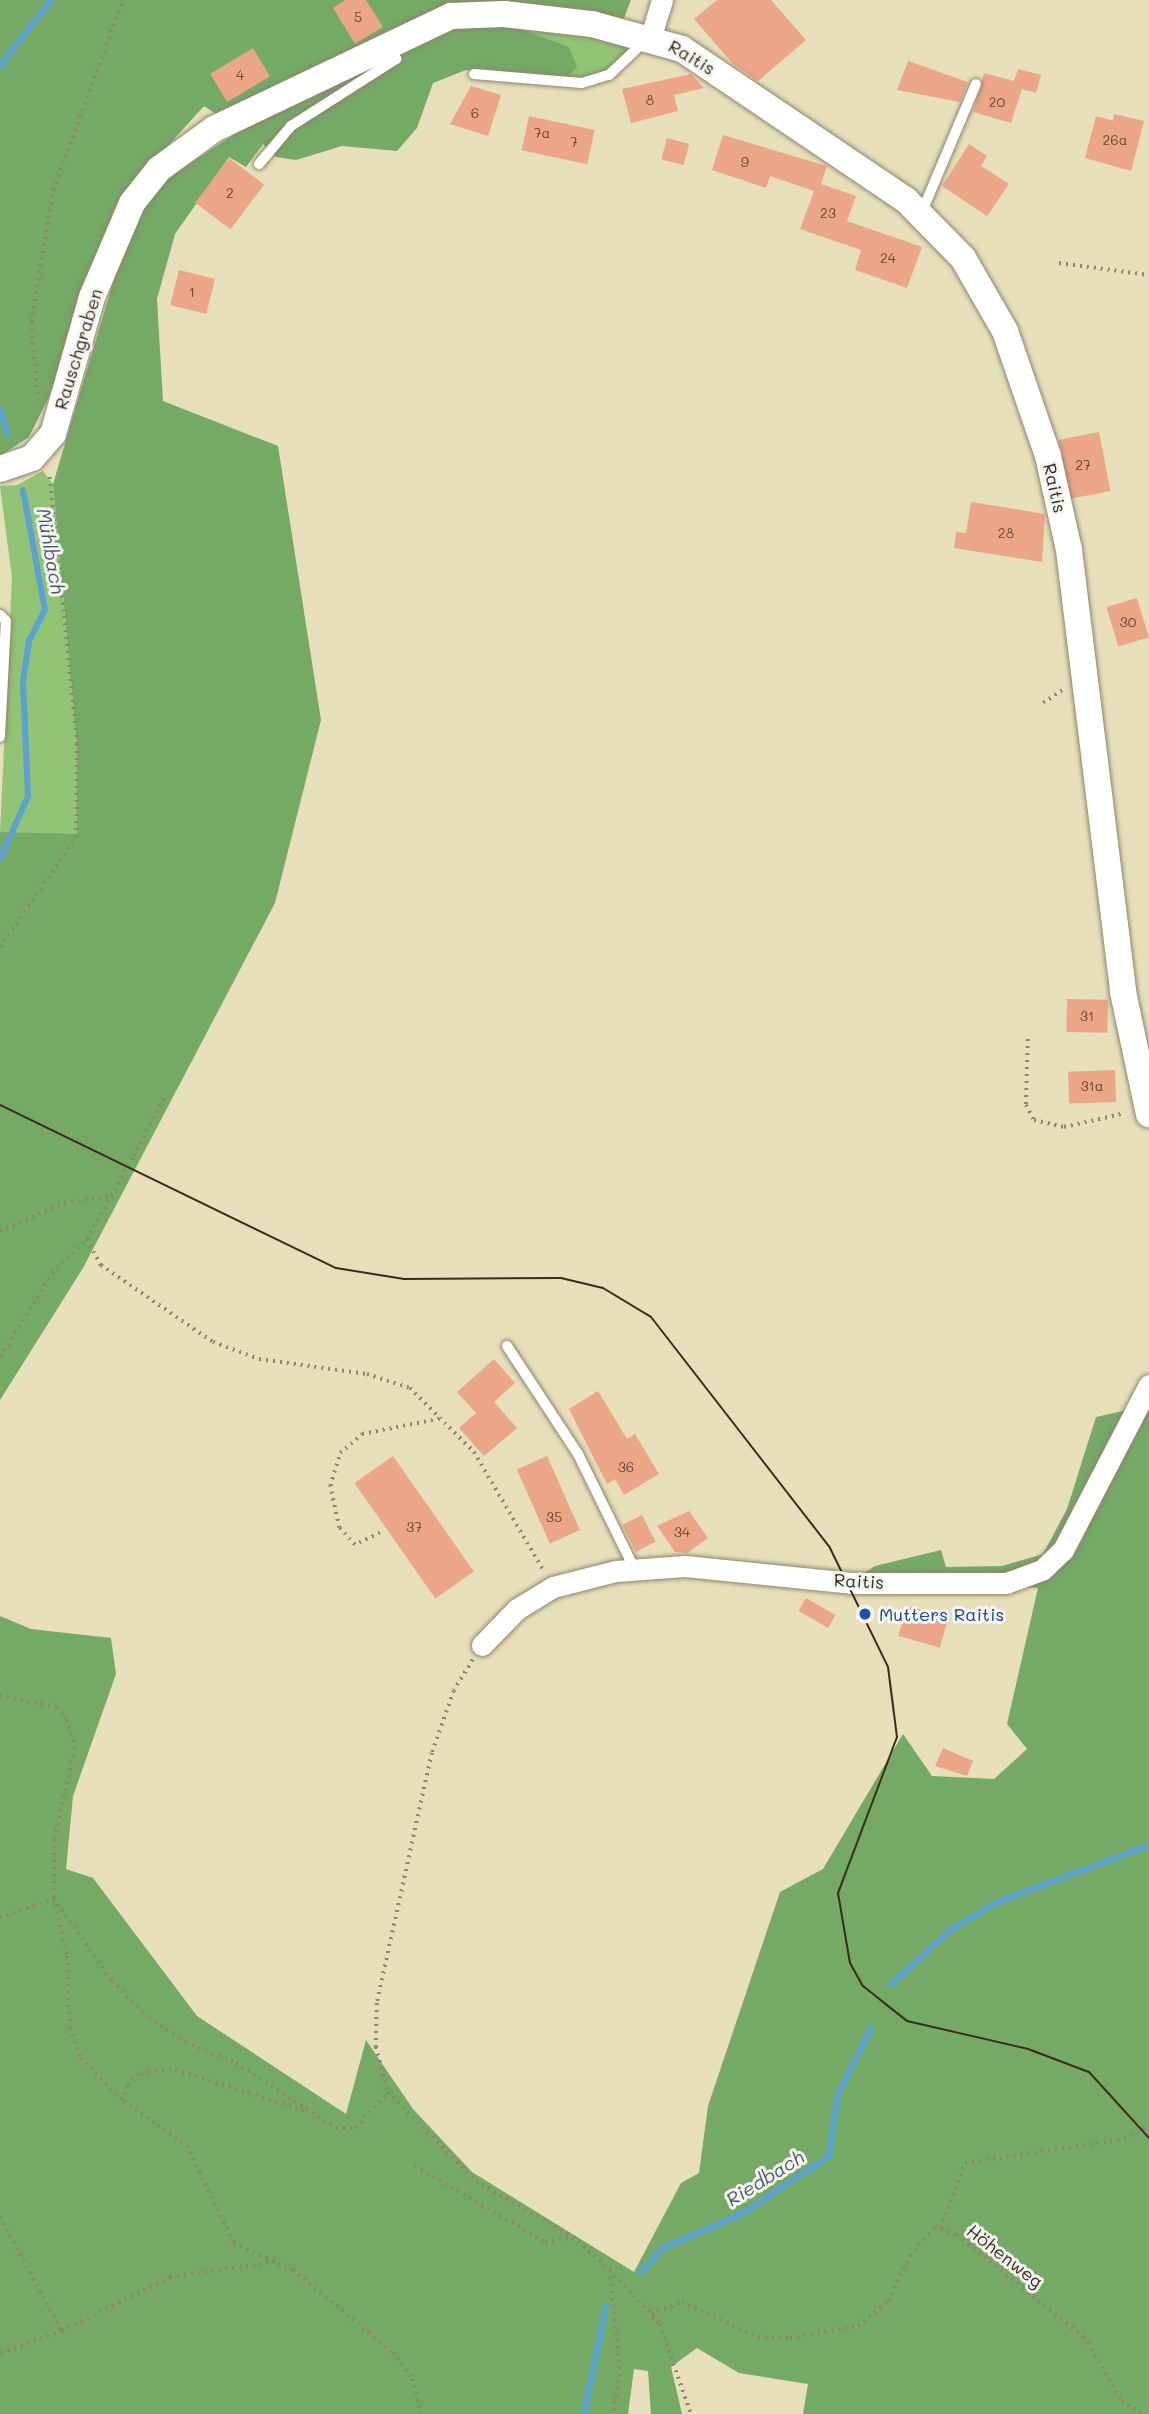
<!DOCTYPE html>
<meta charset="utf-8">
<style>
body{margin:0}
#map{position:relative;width:1149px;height:2414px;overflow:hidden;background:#e6dfba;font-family:Mali,sans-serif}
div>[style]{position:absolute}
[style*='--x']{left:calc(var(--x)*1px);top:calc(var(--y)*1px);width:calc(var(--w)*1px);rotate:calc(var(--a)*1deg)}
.green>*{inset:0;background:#90c374}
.forest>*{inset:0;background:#74a966}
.stream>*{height:6px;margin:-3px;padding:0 3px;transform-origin:3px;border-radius:3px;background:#5aa2d0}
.building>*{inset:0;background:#eba587;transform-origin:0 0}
.path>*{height:3.5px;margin-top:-1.75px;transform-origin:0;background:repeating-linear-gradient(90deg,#90846c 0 2px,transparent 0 7px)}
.roads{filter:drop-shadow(0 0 2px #90846c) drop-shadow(0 0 2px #90846c)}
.service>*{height:10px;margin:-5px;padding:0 5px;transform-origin:5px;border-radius:5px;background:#fff}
.minor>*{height:21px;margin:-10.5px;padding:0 10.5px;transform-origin:10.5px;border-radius:10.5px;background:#fff}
.tertiary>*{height:26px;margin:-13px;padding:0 13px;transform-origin:13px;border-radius:13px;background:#fff}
.tram>*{height:2px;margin:-1px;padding:0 1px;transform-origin:1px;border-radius:1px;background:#3b2a1e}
.path-bridge>*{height:3.5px;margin-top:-1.75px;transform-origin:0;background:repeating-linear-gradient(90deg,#90846c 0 2px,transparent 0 7px)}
.dots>*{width:19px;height:19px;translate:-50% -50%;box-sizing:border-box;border:4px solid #f6f6f2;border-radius:50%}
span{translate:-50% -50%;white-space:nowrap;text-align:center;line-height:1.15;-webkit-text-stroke:6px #f6f6f2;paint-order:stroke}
.number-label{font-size:14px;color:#674938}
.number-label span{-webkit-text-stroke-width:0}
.street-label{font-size:18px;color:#3b2a1e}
.transit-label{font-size:18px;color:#164399}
.left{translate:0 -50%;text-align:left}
.water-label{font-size:19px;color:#475a65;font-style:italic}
</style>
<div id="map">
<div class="green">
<i style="clip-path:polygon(623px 21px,627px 52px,604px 72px,564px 81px,511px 26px)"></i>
<i style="clip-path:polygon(43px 471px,53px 484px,77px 747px,77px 835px,0 832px,12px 578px,0 486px,17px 485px)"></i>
</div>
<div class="forest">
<i style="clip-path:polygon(0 0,631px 0,623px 21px,512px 26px,569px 47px,577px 67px,564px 81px,466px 70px,433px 83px,417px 128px,397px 151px,342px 146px,296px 160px,276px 157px,263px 144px,246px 167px,229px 157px,175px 234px,157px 299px,163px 401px,278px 446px,321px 720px,275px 903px,83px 1268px,0 1400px,0 832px,77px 834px,77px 747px,53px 484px,124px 246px,141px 208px,162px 182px,241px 130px,204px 106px,118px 201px,49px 397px,29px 437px,0 456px)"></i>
<i style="clip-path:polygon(1149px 1405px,1149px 2414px,803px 2414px,808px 2384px,739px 2373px,697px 2348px,671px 2367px,682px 2414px,651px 2414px,648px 2371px,634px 2369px,628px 2414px,0 2414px,0 1616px,31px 1629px,111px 1638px,116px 1674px,73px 1796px,66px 1869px,93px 1878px,197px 2016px,346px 2114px,366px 2040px,413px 2109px,472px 2172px,634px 2272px,681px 2183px,699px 2173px,708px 2106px,780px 1892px,823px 1869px,903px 1734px,932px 1776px,994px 1779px,1027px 1749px,1007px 1724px,1038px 1588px,860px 1576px,875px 1566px,941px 1550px,946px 1567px,1002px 1566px,1043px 1554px,1067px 1509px,1096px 1417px)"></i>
</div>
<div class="stream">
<i style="--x:0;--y:66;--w:83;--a:-52.3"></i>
<i style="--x:0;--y:409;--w:26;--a:74"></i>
<i style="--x:0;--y:859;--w:69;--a:-66"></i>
<i style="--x:28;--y:796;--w:115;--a:-92.5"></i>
<i style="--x:23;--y:681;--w:40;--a:-81.5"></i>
<i style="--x:29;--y:641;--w:35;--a:-63"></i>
<i style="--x:45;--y:610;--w:122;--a:-100.4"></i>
<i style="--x:891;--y:1985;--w:79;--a:-43"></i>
<i style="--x:949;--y:1931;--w:54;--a:-31.3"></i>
<i style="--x:995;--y:1903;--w:165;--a:-20.6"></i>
<i style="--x:640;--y:2273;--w:34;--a:-47"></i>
<i style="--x:663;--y:2248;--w:86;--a:-23.3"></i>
<i style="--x:742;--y:2214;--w:105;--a:-33.7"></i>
<i style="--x:829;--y:2156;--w:63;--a:-81.7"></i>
<i style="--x:838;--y:2094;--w:73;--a:-63.1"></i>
<i style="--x:584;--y:2414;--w:110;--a:-78.5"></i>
</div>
<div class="building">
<i style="clip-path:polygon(345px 0,366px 0,383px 27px,355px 44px,333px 8px)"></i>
<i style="clip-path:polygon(717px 0,771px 0,806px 40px,758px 81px,733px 64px,694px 19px)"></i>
<i style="left:253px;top:48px;width:33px;height:50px;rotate:59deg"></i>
<i style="clip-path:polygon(908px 61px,968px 82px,960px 102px,897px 90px)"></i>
<i style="clip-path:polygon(1018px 69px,1041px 75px,1036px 93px,1022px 89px,1011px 123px,973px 112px,984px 73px,1014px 81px)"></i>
<i style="clip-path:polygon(691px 74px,704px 88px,674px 95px,678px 111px,631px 123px,622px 89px)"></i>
<i style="clip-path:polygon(471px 86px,501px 95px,488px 136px,450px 124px)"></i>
<i style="clip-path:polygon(1114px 114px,1144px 121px,1131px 171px,1085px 158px,1096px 116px,1113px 121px)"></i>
<i style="left:529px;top:116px;width:67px;height:35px;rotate:12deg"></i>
<i style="clip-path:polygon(723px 135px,827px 166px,821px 184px,856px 196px,847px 221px,922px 247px,907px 288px,855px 270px,861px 250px,800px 229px,814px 191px,770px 176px,766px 188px,712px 170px)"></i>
<i style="left:667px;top:138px;width:23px;height:22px;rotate:15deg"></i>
<i style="clip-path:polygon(969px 144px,987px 156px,981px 166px,1009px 184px,987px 216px,942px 186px)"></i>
<i style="left:229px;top:158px;width:44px;height:56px;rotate:37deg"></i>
<i style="left:179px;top:270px;width:37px;height:36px;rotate:14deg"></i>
<i style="left:1099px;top:432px;width:60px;height:41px;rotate:79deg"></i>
<i style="clip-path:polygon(971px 502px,1045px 514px,1042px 562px,954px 548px,956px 532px,966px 533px)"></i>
<i style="left:1137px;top:598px;width:41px;height:32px;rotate:73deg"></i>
<i style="left:1067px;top:999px;width:41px;height:33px;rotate:1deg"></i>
<i style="left:1115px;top:1070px;width:32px;height:47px;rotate:88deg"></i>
<i style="clip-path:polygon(494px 1359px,515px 1383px,494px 1402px,517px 1428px,484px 1456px,459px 1428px,476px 1413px,457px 1392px)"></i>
<i style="clip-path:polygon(598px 1391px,627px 1439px,635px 1434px,659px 1474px,624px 1495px,615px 1479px,607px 1484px,569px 1409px)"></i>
<i style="left:393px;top:1456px;width:141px;height:47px;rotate:55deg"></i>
<i style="left:547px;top:1456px;width:81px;height:33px;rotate:66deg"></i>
<i style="clip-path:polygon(689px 1511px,708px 1538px,687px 1553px,675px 1552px,657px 1526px)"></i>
<i style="left:642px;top:1515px;width:30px;height:22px;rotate:63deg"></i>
<i style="left:806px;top:1598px;width:34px;height:15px;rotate:30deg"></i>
<i style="left:907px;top:1606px;width:43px;height:31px;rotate:16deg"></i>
<i style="clip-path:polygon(943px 1748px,973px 1761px,967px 1776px,935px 1766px)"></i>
</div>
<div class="path">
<i style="--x:1059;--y:263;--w:91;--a:7.6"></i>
<i style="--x:38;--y:401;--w:79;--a:-95.1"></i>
<i style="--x:31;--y:322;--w:134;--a:-80.5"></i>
<i style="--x:53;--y:190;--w:202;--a:-69.8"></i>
<i style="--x:1043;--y:703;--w:23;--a:-34"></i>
<i style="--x:0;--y:947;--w:134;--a:-55.4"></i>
<i style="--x:76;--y:837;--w:93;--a:-89.4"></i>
<i style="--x:77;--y:744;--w:271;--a:-95.9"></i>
<i style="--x:1028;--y:1039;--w:66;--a:91.7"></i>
<i style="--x:1026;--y:1105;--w:17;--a:62"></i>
<i style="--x:1034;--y:1120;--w:31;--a:13"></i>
<i style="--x:1064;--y:1127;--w:63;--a:-12.9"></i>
<i style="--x:133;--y:1156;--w:67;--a:-62.3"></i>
<i style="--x:0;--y:1231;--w:70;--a:-23.6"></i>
<i style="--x:64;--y:1203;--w:48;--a:-8.5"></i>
<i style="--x:87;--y:1239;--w:30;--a:62"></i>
<i style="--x:101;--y:1265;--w:136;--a:34.5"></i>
<i style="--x:213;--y:1342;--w:49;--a:20.3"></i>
<i style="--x:259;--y:1359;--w:109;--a:7.9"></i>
<i style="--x:367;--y:1374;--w:45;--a:18"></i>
<i style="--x:410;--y:1388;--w:91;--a:45"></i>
<i style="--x:474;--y:1452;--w:138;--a:59.5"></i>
<i style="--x:0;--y:1357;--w:99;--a:-58.2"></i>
<i style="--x:52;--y:1273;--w:49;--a:-44.2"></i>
<i style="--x:87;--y:1239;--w:70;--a:-60.9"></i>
<i style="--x:380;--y:1533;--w:28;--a:154"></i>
<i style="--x:355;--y:1545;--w:23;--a:-133"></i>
<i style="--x:339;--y:1528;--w:43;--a:-102.1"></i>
<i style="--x:330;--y:1486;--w:34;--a:-73"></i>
<i style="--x:340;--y:1453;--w:29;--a:-41"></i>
<i style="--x:362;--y:1434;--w:83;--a:-11.2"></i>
<i style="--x:473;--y:1660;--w:36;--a:122"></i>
<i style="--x:454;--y:1691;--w:66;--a:109.5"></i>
<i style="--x:432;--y:1753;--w:256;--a:102.4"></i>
<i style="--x:377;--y:2003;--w:44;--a:91.3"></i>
<i style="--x:376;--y:2047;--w:47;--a:75.1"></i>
<i style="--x:388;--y:2092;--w:125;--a:45.3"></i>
<i style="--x:476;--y:2181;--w:112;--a:30"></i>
<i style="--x:573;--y:2237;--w:50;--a:41.7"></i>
<i style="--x:610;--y:2270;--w:74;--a:47.2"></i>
<i style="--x:660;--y:2324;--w:95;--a:71"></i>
<i style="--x:0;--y:1696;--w:58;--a:10.9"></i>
<i style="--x:57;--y:1707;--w:16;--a:52"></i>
<i style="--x:67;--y:1720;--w:29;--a:74"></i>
<i style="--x:75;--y:1748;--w:93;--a:102.4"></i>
<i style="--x:55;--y:1839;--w:59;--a:91"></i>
<i style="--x:54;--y:1898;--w:101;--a:55.1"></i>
<i style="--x:112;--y:1981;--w:52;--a:45"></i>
<i style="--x:149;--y:2018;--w:44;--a:33"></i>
<i style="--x:186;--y:2042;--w:54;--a:22.8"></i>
<i style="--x:236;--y:2063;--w:119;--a:33"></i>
<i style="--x:336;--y:2128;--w:19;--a:0"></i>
<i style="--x:355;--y:2128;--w:49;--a:-47.5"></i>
<i style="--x:0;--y:1918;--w:58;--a:-20.3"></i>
<i style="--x:54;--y:1898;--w:59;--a:77.4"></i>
<i style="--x:67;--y:1956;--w:72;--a:87.6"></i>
<i style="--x:70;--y:2028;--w:32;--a:70"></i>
<i style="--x:81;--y:2058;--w:60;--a:45.7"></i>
<i style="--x:304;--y:2111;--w:139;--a:-162.5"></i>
<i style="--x:171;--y:2069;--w:32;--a:171"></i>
<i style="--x:139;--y:2074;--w:17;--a:135"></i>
<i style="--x:127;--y:2086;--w:15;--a:101"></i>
<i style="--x:124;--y:2101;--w:77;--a:35.5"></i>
<i style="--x:187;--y:2146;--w:108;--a:64.1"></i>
<i style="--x:234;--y:2243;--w:65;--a:24.6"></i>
<i style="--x:293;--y:2270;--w:130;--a:39.7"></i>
<i style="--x:393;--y:2353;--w:33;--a:52"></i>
<i style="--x:413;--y:2379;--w:36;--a:77"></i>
<i style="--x:415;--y:2166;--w:151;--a:30.3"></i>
<i style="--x:545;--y:2242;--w:25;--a:-9"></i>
<i style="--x:0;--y:2217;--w:130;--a:61.5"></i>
<i style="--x:62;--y:2331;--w:66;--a:159.6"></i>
<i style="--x:940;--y:2228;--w:70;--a:-69"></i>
<i style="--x:965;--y:2163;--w:161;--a:-8.6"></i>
<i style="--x:1124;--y:2139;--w:28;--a:-27"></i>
<i style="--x:610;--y:2270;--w:104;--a:84.5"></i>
<i style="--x:620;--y:2374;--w:41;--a:99.9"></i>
<i style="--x:651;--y:2314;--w:33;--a:-21"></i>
<i style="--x:682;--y:2302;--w:84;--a:24.7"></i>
<i style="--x:758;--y:2337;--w:32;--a:2"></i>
<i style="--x:790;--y:2338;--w:69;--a:-10"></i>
<i style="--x:858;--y:2326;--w:39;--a:-40"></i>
<i style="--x:888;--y:2301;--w:50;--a:-63.9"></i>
<i style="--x:910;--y:2256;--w:39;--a:-50"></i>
<i style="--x:935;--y:2226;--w:24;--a:22"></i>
<i style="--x:957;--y:2235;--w:163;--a:38.8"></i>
<i style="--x:1084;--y:2337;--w:74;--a:59.3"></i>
<i style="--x:1122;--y:2401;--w:25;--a:32"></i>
<i style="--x:62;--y:2331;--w:121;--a:-26.6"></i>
<i style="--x:170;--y:2277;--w:106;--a:-8.1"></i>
</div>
<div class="roads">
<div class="service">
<i style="--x:474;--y:74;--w:108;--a:4.8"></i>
<i style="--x:582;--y:83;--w:28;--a:-17"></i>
<i style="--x:609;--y:75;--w:51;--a:-43.4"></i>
<i style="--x:259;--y:164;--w:50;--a:-49.9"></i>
<i style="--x:291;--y:126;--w:125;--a:-32.5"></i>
<i style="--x:396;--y:59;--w:13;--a:-117"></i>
<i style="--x:921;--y:214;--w:141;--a:-67.1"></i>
<i style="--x:0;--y:615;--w:8;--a:45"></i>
<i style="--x:6;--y:621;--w:116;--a:93"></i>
<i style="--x:507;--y:1346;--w:129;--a:56.7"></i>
<i style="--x:578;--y:1454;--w:129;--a:63.8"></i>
</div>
<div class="minor">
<i style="--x:651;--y:36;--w:38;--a:-73"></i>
<i style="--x:482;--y:1645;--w:50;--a:-45.8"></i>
<i style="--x:517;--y:1609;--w:42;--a:-31.4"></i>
<i style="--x:553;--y:1587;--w:65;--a:-14.3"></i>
<i style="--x:616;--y:1571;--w:69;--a:-4.1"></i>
<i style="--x:685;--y:1566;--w:167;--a:5.8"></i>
<i style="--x:851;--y:1583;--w:155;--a:0"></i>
<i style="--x:1006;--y:1583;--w:38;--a:-20"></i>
<i style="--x:1042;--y:1570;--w:29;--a:-44"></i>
<i style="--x:1063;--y:1550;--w:186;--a:-62.5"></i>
</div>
<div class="tertiary">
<i style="--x:0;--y:469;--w:34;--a:-19"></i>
<i style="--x:32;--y:458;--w:32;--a:-49"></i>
<i style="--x:53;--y:434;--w:142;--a:-74.1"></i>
<i style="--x:92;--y:297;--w:102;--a:-66.9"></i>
<i style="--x:132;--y:203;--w:43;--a:-51.5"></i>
<i style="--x:159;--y:169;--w:68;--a:-36"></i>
<i style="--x:214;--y:129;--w:263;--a:-25.5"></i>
<i style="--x:451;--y:16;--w:53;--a:-2.2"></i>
<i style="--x:504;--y:14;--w:89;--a:6.5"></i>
<i style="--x:592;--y:24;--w:93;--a:15.5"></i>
<i style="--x:682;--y:49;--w:270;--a:34"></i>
<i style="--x:906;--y:200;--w:81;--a:45.5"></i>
<i style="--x:963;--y:258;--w:84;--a:60.1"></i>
<i style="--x:1005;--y:331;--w:132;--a:71"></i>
<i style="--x:1048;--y:456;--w:96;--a:77.4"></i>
<i style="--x:1069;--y:550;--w:445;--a:83"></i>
<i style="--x:1123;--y:992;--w:125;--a:78"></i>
</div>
</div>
<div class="tram">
<i style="--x:0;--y:1105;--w:373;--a:25.9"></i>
<i style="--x:336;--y:1268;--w:69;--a:9.2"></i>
<i style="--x:404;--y:1279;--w:157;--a:-0.4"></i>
<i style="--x:561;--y:1278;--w:43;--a:13.4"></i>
<i style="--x:603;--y:1288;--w:56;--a:31.1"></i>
<i style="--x:651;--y:1317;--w:292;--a:52.2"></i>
<i style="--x:830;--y:1548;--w:132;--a:64"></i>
<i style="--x:888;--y:1667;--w:71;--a:82.7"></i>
<i style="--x:897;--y:1737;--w:167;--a:110.7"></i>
<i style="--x:838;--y:1893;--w:71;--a:80.3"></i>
<i style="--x:850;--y:1963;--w:26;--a:61"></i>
<i style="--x:863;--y:1986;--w:56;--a:38.5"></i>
<i style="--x:907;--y:2021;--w:124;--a:13"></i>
<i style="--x:1028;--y:2049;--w:65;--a:20.7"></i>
<i style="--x:1089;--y:2072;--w:89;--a:47.7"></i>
</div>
<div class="path-bridge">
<i style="--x:121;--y:1178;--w:25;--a:-61"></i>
</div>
<div class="dots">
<i style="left:865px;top:1614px;background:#1a4fb4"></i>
</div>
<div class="number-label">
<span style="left:358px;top:17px">5</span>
<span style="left:240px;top:75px">4</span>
<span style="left:650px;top:100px">8</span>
<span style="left:997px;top:102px">20</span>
<span style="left:475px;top:113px">6</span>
<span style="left:542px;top:133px">7a</span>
<span style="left:1115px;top:140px">26a</span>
<span style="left:574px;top:142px">7</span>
<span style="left:745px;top:162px">9</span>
<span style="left:230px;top:193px">2</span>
<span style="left:828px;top:213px">23</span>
<span style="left:888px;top:258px">24</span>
<span style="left:192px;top:292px">1</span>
<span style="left:1083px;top:465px">27</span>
<span style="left:1006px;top:533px">28</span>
<span style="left:1128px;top:622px">30</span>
<span style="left:1087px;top:1016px">31</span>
<span style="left:1092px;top:1086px">31a</span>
<span style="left:626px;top:1467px">36</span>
<span style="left:554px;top:1517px">35</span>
<span style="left:414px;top:1527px">37</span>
<span style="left:682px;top:1532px">34</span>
</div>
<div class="street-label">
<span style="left:692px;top:57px;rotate:31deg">Raitis</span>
<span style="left:78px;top:349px;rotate:-73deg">Rauschgraben</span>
<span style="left:1055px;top:488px;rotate:77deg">Raitis</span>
<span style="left:859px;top:1581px;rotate:3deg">Raitis</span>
<span style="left:1005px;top:2256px;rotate:38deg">Höhenweg</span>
</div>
<div class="transit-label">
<span class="left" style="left:879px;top:1614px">Mutters Raitis</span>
</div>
<div class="water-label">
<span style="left:51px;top:551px;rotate:80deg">Mühlbach</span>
<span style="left:765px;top:2178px;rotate:-32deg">Riedbach</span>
</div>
</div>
